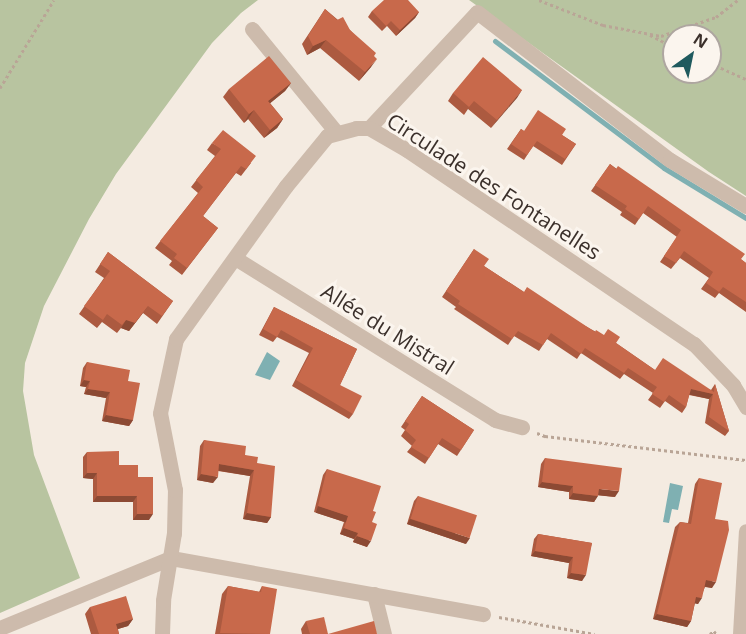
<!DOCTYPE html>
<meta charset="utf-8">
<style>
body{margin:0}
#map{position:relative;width:746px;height:634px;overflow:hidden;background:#f4ebe1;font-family:"Open Sans",sans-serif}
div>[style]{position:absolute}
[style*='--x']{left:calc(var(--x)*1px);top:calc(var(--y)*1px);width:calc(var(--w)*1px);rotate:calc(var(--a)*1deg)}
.green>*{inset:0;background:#b8c4a0}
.water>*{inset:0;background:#7fb0b2}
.stream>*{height:5px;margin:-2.5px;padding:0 2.5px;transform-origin:2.5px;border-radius:2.5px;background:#7fb0b2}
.path>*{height:3px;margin-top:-1.5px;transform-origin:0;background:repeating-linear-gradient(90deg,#b9a596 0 3px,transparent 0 6px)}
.minor>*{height:15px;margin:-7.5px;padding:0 7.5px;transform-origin:7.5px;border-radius:7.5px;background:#cdbbac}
.wall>*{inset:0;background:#ac5a40}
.shaded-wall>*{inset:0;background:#8c4a34;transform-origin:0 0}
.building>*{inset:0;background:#c8694b;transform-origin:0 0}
span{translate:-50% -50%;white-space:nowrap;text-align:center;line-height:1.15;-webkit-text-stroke:6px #fbf5ee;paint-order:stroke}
.street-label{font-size:21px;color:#3b302b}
.north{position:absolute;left:662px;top:24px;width:60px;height:60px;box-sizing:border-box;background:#fbf5ee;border:2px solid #aea6a0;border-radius:50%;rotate:33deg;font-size:16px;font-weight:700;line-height:24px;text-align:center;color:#3b302b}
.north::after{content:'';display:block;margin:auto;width:21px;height:27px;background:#1f5a5e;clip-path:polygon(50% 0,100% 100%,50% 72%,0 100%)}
</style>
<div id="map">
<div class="green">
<i style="clip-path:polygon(0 0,258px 0,241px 13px,212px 43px,116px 174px,89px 219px,44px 306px,25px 363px,23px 391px,34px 455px,80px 578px,0 613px)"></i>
<i style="clip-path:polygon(evenodd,469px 0,746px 0,746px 196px,709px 172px,469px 0,674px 36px,710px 36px,710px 72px,674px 72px,674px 36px)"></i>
</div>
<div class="water">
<i style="clip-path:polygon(267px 352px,280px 361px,270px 380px,255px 375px)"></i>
<i style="clip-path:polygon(670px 483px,683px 486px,678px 510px,672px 509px,669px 523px,663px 522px)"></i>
</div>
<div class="stream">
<i style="--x:495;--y:41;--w:211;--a:36.9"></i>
<i style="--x:664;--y:168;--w:96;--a:31.4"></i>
</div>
<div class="path">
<i style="--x:539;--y:0;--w:69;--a:21.3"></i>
<i style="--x:603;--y:25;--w:59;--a:10.7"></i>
<i style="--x:661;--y:36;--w:58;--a:-19.1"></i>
<i style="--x:716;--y:17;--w:28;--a:-38"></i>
<i style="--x:650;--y:35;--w:27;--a:27"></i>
<i style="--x:710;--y:63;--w:39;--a:24"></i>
<i style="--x:0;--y:88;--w:103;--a:-58.5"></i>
<i style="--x:537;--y:433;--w:9;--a:21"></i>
<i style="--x:545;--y:436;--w:202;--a:6.8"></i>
<i style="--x:499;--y:617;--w:97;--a:10.1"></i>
<i style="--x:710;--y:634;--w:5;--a:-37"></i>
<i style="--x:714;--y:631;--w:4;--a:56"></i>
</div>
<div class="minor">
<i style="--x:252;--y:29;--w:133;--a:50.8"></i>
<i style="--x:369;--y:128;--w:158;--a:-47"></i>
<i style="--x:477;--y:12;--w:243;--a:37.5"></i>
<i style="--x:670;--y:160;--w:89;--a:31.2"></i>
<i style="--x:235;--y:258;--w:306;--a:31.9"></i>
<i style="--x:495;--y:420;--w:28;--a:15"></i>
<i style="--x:374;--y:594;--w:41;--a:76"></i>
<i style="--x:0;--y:628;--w:185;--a:-22.3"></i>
<i style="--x:171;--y:558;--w:317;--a:10.2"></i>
<i style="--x:162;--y:634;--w:34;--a:-88"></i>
<i style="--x:163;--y:600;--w:68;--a:-80.7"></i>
<i style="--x:174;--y:533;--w:43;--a:-88.7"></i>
<i style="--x:175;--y:490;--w:78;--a:-101"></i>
<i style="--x:160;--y:413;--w:76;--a:-77.8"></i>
<i style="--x:176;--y:339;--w:188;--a:-54.3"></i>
<i style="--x:286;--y:186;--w:65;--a:-50.6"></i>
<i style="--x:327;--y:136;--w:30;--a:-15"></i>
<i style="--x:356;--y:128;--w:13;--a:0"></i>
<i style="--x:369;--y:128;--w:44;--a:30.1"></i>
<i style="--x:407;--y:150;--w:346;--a:34.1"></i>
<i style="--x:694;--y:344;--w:57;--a:46.4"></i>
<i style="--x:733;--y:385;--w:26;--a:59"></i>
<i style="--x:740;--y:634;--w:103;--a:-86.7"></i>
</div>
<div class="wall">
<i style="clip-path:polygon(325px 9px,350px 30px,374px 56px,371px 67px,359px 81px,320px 48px,307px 55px,302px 44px)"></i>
<i style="clip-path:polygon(372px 11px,419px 12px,415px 18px,396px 36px,387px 26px,382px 31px,368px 17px)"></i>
<i style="clip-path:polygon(291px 83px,285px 91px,270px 103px,283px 119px,277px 128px,264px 138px,248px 119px,244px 123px,223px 97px,229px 89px)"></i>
<i style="clip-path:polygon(522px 90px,491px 128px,468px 109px,464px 115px,448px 101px,453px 93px)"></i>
<i style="clip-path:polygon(521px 129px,524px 131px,562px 135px,576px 144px,562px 165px,533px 146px,524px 160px,507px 149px)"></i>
<i style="clip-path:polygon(212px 143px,251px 163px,241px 176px,236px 173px,203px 216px,218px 228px,182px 275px,169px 265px,172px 261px,155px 248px,198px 193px,191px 187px,215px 156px,207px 150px)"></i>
<i style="clip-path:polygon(610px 164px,746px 263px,746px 312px,719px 293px,715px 298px,701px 289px,709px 278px,680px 258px,671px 269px,660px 262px,677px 237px,643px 213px,635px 225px,620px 215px,622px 212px,591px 191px)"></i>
<i style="clip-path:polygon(474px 249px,484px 266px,524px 292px,616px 343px,655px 370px,711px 390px,715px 384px,729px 431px,725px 436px,705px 423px,709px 399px,689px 395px,686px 407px,682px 413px,665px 401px,660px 408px,648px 400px,653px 393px,624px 374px,620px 379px,581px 353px,577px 359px,547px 339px,539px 351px,514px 336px,508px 345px,454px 309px,456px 307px,442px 297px)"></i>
<i style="clip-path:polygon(108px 252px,173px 301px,157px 324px,143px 313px,129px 331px,121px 328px,117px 333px,102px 322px,97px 328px,79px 314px,104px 278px,95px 272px)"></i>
<i style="clip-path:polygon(274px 307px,357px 349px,340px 385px,353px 414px,349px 419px,292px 386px,309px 353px,277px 337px,273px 342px,259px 335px)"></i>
<i style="clip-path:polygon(87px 362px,128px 381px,133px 420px,129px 426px,102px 421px,106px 398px,84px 394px,86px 387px,80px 386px,83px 368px)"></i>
<i style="clip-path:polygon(422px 396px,474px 430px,457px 456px,438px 444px,425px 464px,407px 452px,412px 446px,401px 436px,405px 430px,401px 427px)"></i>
<i style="clip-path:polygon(204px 440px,245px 455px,257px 463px,271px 517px,267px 523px,243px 519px,250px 476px,218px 471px,213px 483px,197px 480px,200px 446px)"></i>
<i style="clip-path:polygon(87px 452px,119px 465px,138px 477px,149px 520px,133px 520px,133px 502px,93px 502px,93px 479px,83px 478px,83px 457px)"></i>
<i style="clip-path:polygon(545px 458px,615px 497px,598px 495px,594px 502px,569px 499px,569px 492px,538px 487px,541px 464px)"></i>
<i style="clip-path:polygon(327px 469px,372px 522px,367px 547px,353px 542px,354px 539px,340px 534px,344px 522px,314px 512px,323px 475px)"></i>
<i style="clip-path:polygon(699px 478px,715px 519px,712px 588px,705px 587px,698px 604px,695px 603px,691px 621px,687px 627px,653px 619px,675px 527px,680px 522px,688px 523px,695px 484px)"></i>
<i style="clip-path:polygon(418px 496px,466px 544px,407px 524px,414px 501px)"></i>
<i style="clip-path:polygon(538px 534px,592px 543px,582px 581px,567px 578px,569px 563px,531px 556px,534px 539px)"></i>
<i style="clip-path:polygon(228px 586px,259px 592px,262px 586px,270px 634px,215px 634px,222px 594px)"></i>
<i style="clip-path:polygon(90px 607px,133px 619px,128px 626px,118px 629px,119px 634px,91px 634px,85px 614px)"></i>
<i style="clip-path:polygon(306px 621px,328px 634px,302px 634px,301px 629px)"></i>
</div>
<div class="shaded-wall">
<i style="clip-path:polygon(419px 12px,415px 18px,396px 36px,400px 30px)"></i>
<i style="clip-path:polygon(326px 40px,320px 48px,307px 55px,313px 46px)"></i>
<i style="clip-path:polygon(377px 59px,371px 67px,359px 81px,365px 72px)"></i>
<i style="clip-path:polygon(291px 83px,285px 91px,262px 110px,268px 101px)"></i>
<i style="clip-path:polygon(522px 90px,517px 98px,491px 128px,497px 120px)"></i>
<i style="clip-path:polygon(254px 110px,248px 119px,244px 123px,249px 114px)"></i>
<i style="clip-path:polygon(283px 119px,277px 128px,264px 138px,270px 130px)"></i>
<i style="clip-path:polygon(148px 306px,129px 331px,121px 328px,126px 320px)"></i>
<i style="clip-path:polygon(84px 380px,90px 381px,86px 387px,80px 386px)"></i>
<i style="clip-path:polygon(88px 389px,110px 392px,106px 398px,84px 394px)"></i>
<i style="clip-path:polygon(691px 389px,713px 394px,709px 399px,687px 394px)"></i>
<i style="clip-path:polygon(106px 415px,133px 420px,129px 426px,102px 421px)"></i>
<i style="clip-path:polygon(219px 464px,254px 470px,250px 476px,215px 470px)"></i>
<i style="clip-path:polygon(87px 473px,97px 473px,93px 479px,83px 478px)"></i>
<i style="clip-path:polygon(201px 474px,218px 477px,213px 483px,197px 480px)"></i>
<i style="clip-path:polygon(542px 482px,573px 486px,569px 492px,538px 487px)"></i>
<i style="clip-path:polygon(599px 489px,619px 491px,615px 497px,595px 495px)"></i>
<i style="clip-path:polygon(573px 493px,598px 496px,594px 502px,569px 499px)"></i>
<i style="clip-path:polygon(97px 496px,137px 496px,133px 502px,93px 502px)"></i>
<i style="left:318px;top:506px;width:32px;height:7px;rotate:18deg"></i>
<i style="clip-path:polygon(247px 513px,271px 517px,267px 523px,243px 519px)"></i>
<i style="clip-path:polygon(137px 514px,153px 514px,149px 520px,133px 520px)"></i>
<i style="clip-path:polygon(410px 519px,470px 538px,466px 544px,407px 524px)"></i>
<i style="clip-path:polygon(344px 528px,358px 533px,354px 539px,340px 534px)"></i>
<i style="clip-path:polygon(357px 536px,371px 541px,367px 547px,353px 542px)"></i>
<i style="clip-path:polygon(535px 551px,573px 557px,569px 563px,531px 556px)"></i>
<i style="clip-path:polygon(571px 573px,586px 575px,582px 581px,567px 578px)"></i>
<i style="clip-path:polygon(706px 580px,716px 582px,712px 588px,702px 586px)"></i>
<i style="clip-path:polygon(696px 597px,702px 598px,698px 604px,692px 603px)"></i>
<i style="clip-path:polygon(657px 614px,691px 621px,687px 627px,653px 619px)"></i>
<i style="clip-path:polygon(133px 619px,128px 626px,111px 631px,116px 624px)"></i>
</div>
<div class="building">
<i style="clip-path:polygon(384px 0,408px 0,419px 12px,400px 30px,391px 21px,386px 26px,372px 11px)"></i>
<i style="clip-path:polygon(325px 9px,337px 20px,343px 17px,350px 30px,376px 53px,374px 56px,377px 59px,365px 72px,326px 40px,313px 46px,308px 36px)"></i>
<i style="clip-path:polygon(269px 56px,291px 83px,268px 101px,283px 119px,270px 130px,254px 110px,249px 114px,229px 89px)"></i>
<i style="clip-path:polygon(483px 57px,522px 90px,497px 120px,474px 101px,469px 107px,453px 93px)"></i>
<i style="clip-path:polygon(538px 110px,566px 129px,562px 135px,576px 144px,565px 159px,537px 141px,527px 155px,511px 144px,521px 129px,524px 131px)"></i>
<i style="clip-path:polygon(223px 130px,256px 156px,246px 169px,241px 166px,203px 216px,218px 228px,187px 268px,174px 258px,177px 254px,160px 241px,203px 187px,196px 180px,221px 149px,212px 143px)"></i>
<i style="clip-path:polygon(610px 164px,616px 169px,618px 166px,745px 254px,741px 259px,746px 263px,746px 302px,723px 287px,719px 292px,706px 283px,713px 272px,684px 251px,676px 263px,664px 256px,681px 230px,648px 206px,639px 219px,625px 209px,627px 206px,595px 185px)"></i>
<i style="clip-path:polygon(474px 249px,489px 259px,484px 266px,524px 292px,527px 287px,595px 332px,596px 330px,604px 335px,608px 329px,620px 337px,616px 343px,655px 370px,663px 358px,714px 392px,715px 384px,729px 431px,709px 417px,713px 394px,691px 389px,686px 407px,669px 395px,664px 402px,652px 394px,657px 387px,628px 368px,624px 373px,585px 348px,581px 354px,551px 333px,543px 345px,518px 331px,512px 339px,458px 304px,460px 301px,446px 291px)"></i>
<i style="clip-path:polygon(108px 252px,173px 301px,162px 316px,148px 306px,135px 323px,126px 320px,122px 325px,107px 314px,103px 320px,84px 306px,110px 271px,100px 264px)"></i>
<i style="clip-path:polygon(274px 307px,357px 349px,340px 385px,362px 396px,353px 414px,296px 380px,313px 348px,281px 330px,277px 337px,263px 329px)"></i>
<i style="clip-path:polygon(87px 362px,130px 370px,128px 381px,140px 383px,133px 420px,106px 415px,110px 392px,88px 389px,90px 381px,84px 380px)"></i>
<i style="clip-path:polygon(422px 396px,474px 430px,461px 450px,442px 438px,429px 458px,411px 447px,416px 440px,405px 430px,409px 424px,405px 421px)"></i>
<i style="clip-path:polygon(204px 440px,246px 446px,245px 455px,258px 457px,257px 463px,275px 466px,271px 517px,247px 513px,254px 470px,219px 464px,218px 477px,201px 474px)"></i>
<i style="clip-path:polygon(119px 451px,119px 465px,138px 465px,138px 477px,153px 477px,153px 514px,137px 514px,137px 496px,97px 496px,97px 473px,87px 473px,87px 452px)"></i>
<i style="clip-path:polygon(545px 458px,622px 468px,619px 491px,599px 489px,598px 496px,573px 493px,573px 486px,542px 482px)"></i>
<i style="clip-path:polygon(327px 469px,381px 486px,373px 511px,376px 512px,372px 522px,377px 524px,371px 541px,357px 536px,358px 533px,344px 528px,348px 516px,318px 506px)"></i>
<i style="clip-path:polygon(699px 478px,722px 483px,715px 519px,728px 521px,729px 530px,716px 582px,706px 580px,702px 598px,696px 597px,691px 621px,657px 614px,680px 522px,691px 524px)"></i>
<i style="left:418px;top:496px;width:62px;height:24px;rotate:18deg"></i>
<i style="clip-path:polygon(538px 534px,592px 543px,586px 575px,571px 573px,573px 557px,535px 551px)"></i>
<i style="clip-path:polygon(228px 586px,261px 592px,262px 586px,277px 589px,270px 634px,220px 633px)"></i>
<i style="clip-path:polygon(126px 596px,133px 619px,116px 624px,119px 634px,99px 634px,90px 607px)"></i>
<i style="clip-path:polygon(324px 617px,328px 634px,310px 634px,306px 621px)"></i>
<i style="clip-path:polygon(374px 621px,377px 634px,328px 634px)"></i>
</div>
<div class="street-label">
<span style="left:494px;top:186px;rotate:33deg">Circulade des Fontanelles</span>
<span style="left:388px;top:329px;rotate:32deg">Allée du Mistral</span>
</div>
<div class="north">N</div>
</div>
